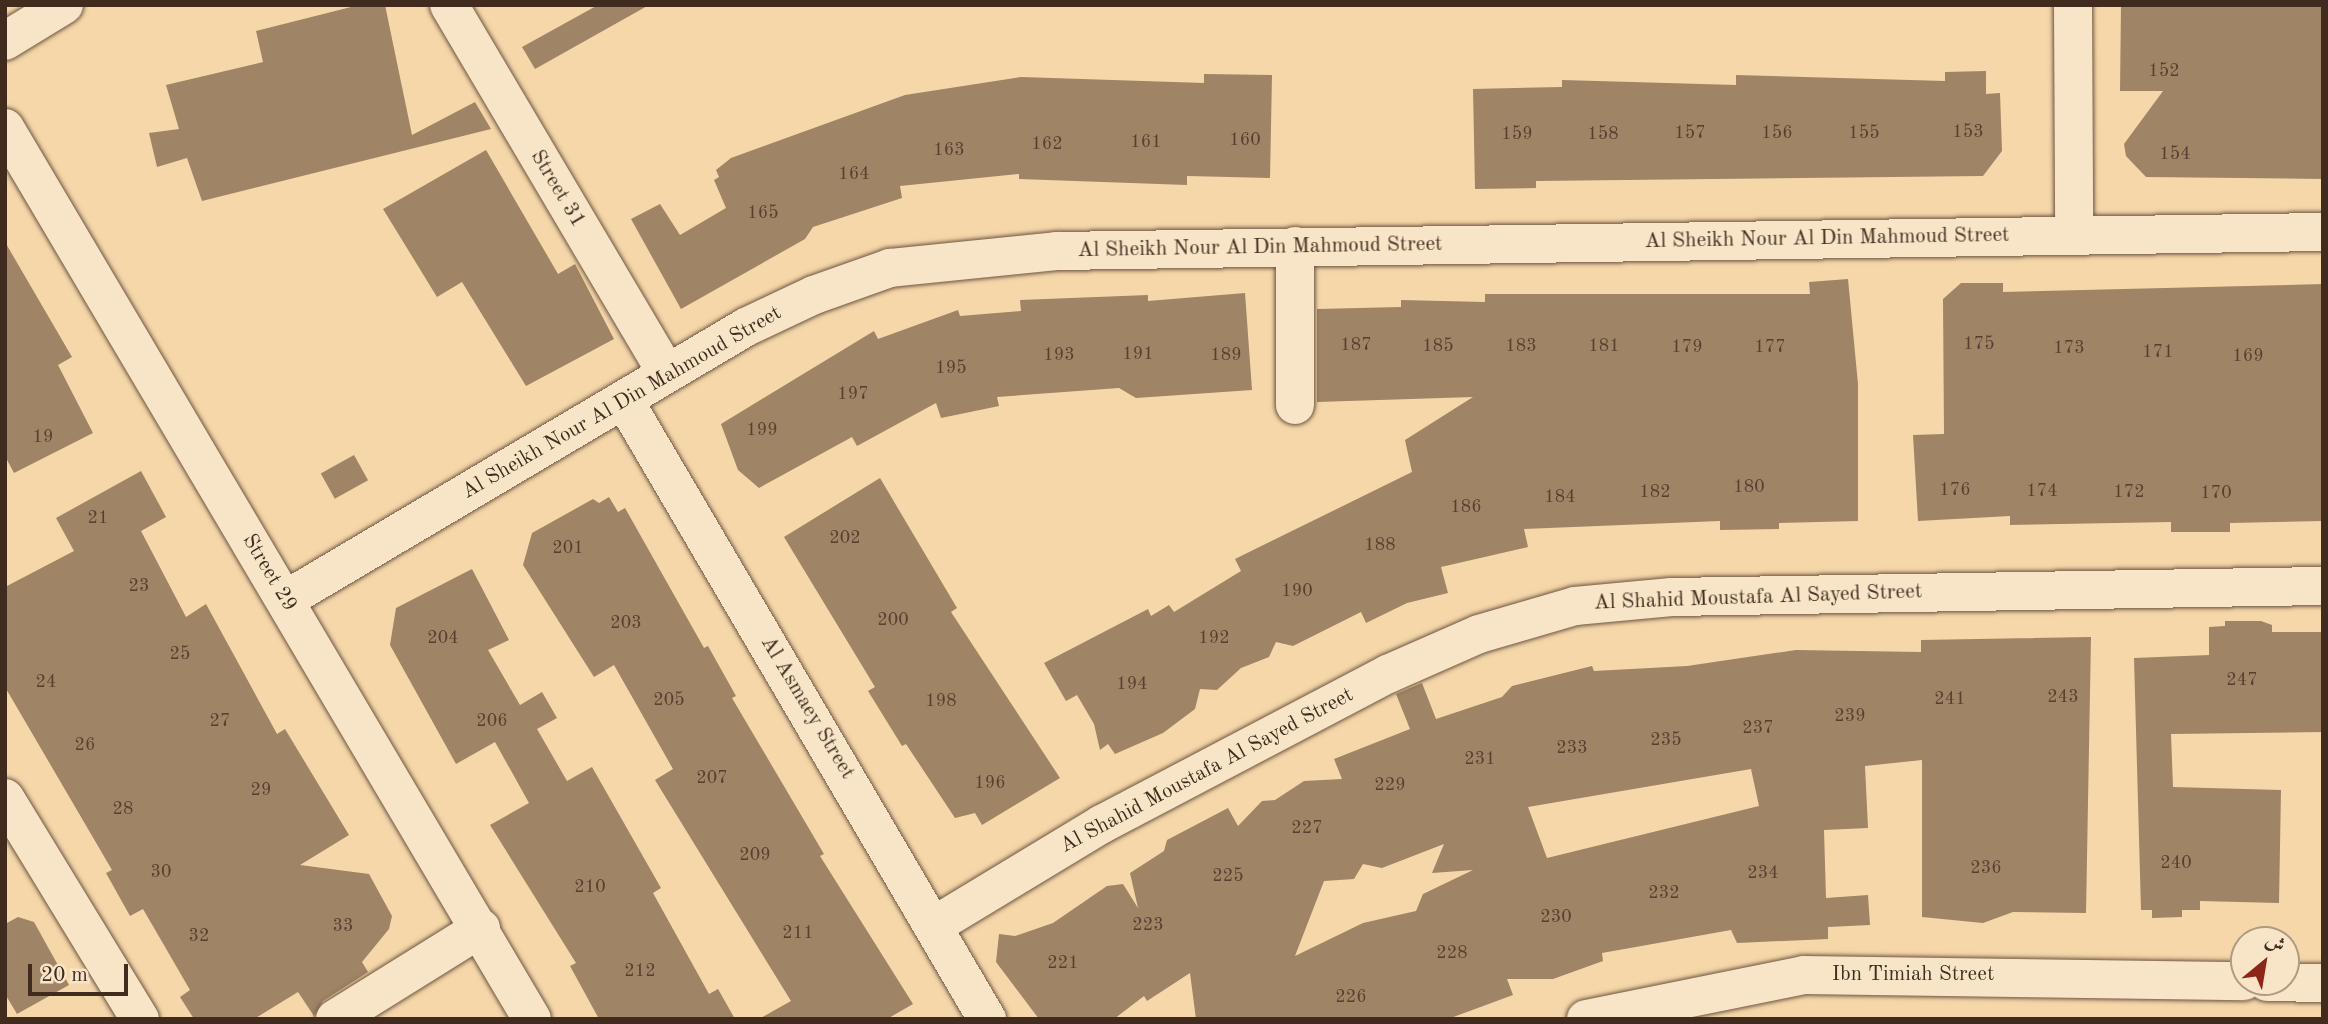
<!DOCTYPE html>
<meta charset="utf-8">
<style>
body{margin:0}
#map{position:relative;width:2328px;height:1024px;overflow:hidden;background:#f5d7a9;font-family:"Old Standard TT",Amiri,serif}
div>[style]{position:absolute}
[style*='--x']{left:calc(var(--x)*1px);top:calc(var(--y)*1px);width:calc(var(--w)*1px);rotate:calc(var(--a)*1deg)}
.building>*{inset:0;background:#9f8466;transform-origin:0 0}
.roads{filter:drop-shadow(0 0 2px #6e5541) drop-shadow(0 0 2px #6e5541)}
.minor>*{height:38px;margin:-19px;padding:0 19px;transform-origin:19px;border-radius:19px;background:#f8e5c7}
span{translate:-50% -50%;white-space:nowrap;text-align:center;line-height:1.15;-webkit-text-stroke:6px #f8e5c7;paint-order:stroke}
.number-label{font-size:18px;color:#584030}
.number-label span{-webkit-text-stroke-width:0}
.street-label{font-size:21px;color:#412a1e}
.frame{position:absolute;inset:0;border:7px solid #412a1e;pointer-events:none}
.north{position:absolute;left:2230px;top:926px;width:70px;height:70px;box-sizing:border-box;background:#f8e5c7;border:2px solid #af9a83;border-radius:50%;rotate:30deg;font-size:19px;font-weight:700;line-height:28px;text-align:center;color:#412a1e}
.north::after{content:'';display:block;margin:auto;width:24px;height:32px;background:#8f2418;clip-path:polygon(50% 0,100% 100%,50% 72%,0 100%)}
.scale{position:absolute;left:28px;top:964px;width:100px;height:32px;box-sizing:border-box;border:4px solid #412a1e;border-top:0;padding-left:9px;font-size:21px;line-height:24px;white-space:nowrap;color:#412a1e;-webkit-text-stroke:5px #f8e5c7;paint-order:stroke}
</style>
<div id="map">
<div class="building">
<i style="clip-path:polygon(359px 5px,385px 5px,412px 135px,475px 102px,491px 129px,202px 201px,187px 158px,157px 167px,149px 133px,179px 129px,166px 85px,263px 62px,256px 31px)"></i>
<i style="clip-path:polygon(598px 5px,649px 5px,535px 69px,522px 47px)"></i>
<i style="clip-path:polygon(2121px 5px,2323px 5px,2323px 179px,2146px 177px,2126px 156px,2124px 144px,2163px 91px,2120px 91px)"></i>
<i style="clip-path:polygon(1986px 71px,1986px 94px,2000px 93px,2002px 151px,1983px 176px,1536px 181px,1536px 188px,1475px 189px,1473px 89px,1562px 87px,1562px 80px,1736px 85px,1736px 75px,1945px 81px,1945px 72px)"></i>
<i style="clip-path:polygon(1204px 74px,1272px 75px,1270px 178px,1187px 176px,1187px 185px,1019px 179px,1019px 174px,900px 186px,902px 198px,813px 227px,805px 239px,681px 309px,631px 219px,660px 204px,680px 235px,726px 208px,714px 180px,719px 177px,716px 170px,731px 158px,905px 95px,1021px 77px,1204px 83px)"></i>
<i style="clip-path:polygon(486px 150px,558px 274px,575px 264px,614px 339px,526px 386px,462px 282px,437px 297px,383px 209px)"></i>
<i style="clip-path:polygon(5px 242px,72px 357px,58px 365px,93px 433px,14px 473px,5px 456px)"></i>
<i style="clip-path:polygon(1848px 279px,1858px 384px,1858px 521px,1779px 523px,1779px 529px,1720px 530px,1720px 521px,1524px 529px,1528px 547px,1441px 567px,1448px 593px,1407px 603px,1366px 623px,1361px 612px,1293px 646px,1276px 642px,1269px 657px,1241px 668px,1217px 690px,1200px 689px,1195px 709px,1163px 733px,1115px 754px,1108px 744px,1100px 750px,1094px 724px,1077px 695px,1066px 701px,1044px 663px,1148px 609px,1151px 616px,1169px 605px,1174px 612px,1241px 571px,1235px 559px,1412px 472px,1405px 440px,1473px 397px,1317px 402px,1317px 309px,1401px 307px,1401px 300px,1485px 302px,1485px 294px,1810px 294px,1809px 282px)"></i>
<i style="clip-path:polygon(1961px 283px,2003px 283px,2003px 292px,2323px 284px,2323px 521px,2230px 523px,2230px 532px,2171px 532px,2171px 522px,2010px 525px,2010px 516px,1918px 521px,1913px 435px,1944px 434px,1943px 299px)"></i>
<i style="clip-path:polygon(1245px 293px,1252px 390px,1136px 398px,1119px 388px,997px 397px,999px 406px,941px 418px,936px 403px,857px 446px,852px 437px,759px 488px,738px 470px,721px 424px,874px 331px,878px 339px,958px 310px,960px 316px,1021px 311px,1020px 300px,1148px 295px,1148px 301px)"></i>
<i style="left:354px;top:455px;width:29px;height:38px;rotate:61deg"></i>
<i style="clip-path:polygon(141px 471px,166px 517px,141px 531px,186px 617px,206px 604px,277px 734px,285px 729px,349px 835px,300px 865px,369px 874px,392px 916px,389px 929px,362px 962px,368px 972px,323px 1001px,314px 1016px,298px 992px,254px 1019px,194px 1019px,180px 997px,190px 990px,143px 909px,130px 916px,106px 873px,112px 870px,5px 687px,5px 587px,74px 551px,56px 518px)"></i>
<i style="clip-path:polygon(880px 478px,957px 608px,951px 612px,1060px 778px,982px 825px,975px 813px,955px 818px,906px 744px,902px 746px,868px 691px,875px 687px,784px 537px)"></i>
<i style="clip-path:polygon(609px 497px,618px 512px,625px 508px,704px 648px,708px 646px,736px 696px,732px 698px,824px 854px,820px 856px,913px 1004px,887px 1019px,759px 1019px,791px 1001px,655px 780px,673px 769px,614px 665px,594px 677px,523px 565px,532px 533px,593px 499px,599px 503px)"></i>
<i style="clip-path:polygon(472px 569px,509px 640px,488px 650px,520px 705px,542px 692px,557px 718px,537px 729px,567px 781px,592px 767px,661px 888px,653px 893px,709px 994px,718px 989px,735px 1019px,599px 1019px,570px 966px,576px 963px,490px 825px,529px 803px,495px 742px,456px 764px,390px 645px,396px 608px)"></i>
<i style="clip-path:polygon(2225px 621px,2261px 621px,2272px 625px,2272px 632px,2323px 632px,2323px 732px,2171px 734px,2173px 787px,2281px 790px,2279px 903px,2200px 901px,2200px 910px,2182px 910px,2182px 917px,2152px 918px,2152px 910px,2141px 910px,2134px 658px,2209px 655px,2209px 627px,2225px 626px)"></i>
<i style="clip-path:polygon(evenodd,2091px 637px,2086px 913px,2013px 912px,1983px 923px,1922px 917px,1922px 760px,1865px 766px,1868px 828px,1824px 830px,1826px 898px,1868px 895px,1870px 925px,1828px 927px,1828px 939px,1737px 943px,1731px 930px,1602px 953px,1603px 961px,1553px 979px,1507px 979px,1513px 995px,1448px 1019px,1196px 1019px,1190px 973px,1147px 1001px,1144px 996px,1114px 1019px,1039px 1019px,996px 962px,999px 934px,1015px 936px,1053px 923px,1107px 886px,1123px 884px,1138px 908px,1130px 873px,1164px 851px,1167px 840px,1228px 808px,1238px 826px,1262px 801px,1275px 800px,1304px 781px,1342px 779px,1334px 759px,1410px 729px,1396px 694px,1422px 683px,1436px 719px,1502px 697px,1512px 686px,1592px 666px,1594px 671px,1687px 666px,1796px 650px,1921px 652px,1921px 640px,2091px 637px,1751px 769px,1759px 806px,1547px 858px,1528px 807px,1751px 769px,2091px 637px,1444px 844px,1432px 873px,1473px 870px,1423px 894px,1416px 911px,1363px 923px,1295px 956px,1324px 881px,1354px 879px,1363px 864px,1382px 868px,1444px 844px)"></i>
<i style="clip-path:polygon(18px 917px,34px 922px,69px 985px,17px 1014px,5px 994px,5px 924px)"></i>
</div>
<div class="roads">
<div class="minor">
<i style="--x:449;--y:5;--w:428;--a:59.4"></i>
<i style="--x:2073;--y:5;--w:228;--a:89.7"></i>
<i style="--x:5;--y:41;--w:69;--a:-31.4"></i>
<i style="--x:5;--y:128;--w:1035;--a:59.4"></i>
<i style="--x:624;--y:400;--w:718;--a:59.61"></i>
<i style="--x:1295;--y:405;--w:159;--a:-90"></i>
<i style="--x:285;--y:600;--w:536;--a:-30.63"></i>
<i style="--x:746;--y:327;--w:75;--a:-25.2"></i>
<i style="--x:814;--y:295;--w:81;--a:-19.6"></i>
<i style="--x:890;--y:268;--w:168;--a:-5.8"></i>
<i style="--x:1057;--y:251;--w:1266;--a:-0.86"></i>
<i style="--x:5;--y:798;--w:259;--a:58.6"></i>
<i style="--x:935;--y:925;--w:195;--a:-31.2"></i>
<i style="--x:1102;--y:824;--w:323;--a:-27.7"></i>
<i style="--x:1388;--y:674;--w:99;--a:-23.7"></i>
<i style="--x:1479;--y:634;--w:100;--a:-16.3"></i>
<i style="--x:1575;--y:606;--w:97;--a:-5.3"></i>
<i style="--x:1672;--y:597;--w:651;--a:-0.97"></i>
<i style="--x:2267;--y:982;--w:56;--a:1"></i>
<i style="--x:335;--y:1019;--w:172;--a:-31.9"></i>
<i style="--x:1586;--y:1019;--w:222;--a:-11.4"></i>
<i style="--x:1804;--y:975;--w:440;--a:0.8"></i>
</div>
</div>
<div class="number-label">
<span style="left:2164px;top:71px">152</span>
<span style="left:1968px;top:132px">153</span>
<span style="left:1690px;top:133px">157</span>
<span style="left:1777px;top:133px">156</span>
<span style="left:1864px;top:133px">155</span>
<span style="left:1517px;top:134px">159</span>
<span style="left:1603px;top:134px">158</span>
<span style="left:1245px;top:140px">160</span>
<span style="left:1146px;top:142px">161</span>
<span style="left:1047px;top:144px">162</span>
<span style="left:949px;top:150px">163</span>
<span style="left:2175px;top:154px">154</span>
<span style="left:854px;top:174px">164</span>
<span style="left:763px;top:213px">165</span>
<span style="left:1979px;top:344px">175</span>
<span style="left:1356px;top:345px">187</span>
<span style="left:1438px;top:346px">185</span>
<span style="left:1521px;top:346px">183</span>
<span style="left:1604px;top:346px">181</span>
<span style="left:1687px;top:347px">179</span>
<span style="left:1770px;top:347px">177</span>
<span style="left:2069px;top:348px">173</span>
<span style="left:2158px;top:352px">171</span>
<span style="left:1138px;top:354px">191</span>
<span style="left:1059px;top:355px">193</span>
<span style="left:1226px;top:355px">189</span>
<span style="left:2248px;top:356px">169</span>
<span style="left:951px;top:368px">195</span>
<span style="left:853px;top:394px">197</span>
<span style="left:762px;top:430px">199</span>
<span style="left:43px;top:437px">19</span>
<span style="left:1749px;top:487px">180</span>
<span style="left:1955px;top:490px">176</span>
<span style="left:2042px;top:491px">174</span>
<span style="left:1655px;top:492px">182</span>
<span style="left:2129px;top:492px">172</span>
<span style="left:2216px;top:493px">170</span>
<span style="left:1560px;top:497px">184</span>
<span style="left:1466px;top:507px">186</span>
<span style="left:98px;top:518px">21</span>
<span style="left:845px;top:538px">202</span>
<span style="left:1380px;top:545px">188</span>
<span style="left:568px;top:548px">201</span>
<span style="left:139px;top:586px">23</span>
<span style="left:1297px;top:591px">190</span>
<span style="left:893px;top:620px">200</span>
<span style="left:626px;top:623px">203</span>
<span style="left:443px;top:638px">204</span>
<span style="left:1214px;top:638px">192</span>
<span style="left:180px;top:654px">25</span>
<span style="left:2242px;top:680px">247</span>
<span style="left:46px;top:682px">24</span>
<span style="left:1132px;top:684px">194</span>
<span style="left:2063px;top:697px">243</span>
<span style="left:1950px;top:699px">241</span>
<span style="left:669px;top:700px">205</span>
<span style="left:941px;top:701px">198</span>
<span style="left:1850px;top:716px">239</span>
<span style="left:220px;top:721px">27</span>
<span style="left:492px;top:721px">206</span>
<span style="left:1758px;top:728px">237</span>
<span style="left:1666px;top:740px">235</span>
<span style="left:85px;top:745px">26</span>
<span style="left:1572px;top:748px">233</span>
<span style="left:1480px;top:759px">231</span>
<span style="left:712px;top:778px">207</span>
<span style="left:990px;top:783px">196</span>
<span style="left:1390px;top:785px">229</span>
<span style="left:261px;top:790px">29</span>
<span style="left:123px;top:809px">28</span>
<span style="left:1307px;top:828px">227</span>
<span style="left:755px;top:855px">209</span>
<span style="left:2176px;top:863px">240</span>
<span style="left:1986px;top:868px">236</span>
<span style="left:161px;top:872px">30</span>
<span style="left:1763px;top:873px">234</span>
<span style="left:1228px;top:876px">225</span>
<span style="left:590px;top:887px">210</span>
<span style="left:1664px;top:893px">232</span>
<span style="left:1556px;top:917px">230</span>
<span style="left:1148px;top:925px">223</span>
<span style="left:343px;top:926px">33</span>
<span style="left:798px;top:933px">211</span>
<span style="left:199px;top:936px">32</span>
<span style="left:1452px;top:953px">228</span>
<span style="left:1063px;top:963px">221</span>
<span style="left:640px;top:971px">212</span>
<span style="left:1351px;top:997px">226</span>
</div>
<div class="street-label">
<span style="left:557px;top:189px;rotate:59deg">Street 31</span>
<span style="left:1827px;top:239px;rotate:-1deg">Al Sheikh Nour Al Din Mahmoud Street</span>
<span style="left:1260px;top:248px;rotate:-1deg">Al Sheikh Nour Al Din Mahmoud Street</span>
<span style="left:622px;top:403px;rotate:-30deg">Al Sheikh Nour Al Din Mahmoud Street</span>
<span style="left:269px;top:573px;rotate:59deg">Street 29</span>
<span style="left:1758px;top:598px;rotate:-2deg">Al Shahid Moustafa Al Sayed Street</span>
<span style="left:807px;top:708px;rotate:59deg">Al Asmaey Street</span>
<span style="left:1207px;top:771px;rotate:-28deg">Al Shahid Moustafa Al Sayed Street</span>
<span style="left:1913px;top:975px">Ibn Timiah Street</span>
</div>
<div class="frame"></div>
<div class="north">ش</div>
<div class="scale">20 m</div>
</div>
